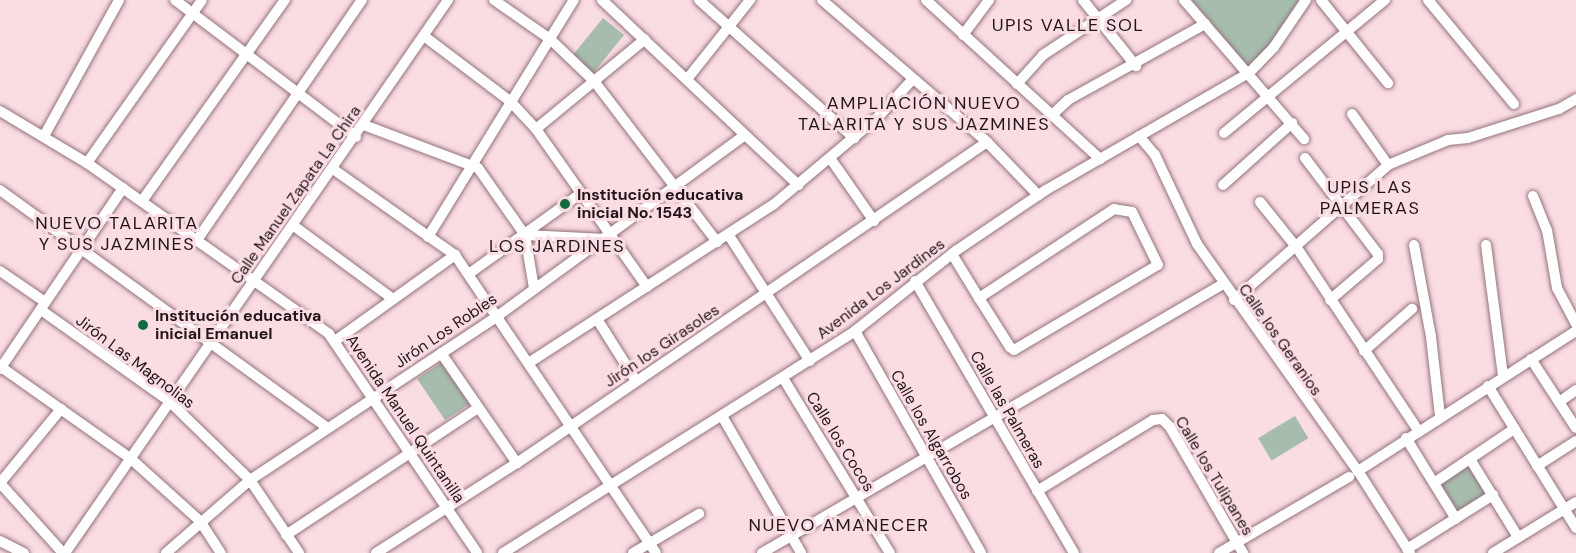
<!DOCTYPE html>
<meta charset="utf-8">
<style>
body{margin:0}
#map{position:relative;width:1576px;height:553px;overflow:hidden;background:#fadce3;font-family:"DM Sans",sans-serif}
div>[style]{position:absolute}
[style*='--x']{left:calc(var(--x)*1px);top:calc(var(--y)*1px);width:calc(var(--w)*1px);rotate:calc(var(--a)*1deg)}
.green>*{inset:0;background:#a6bdae;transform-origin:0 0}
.roads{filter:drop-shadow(0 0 2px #94737b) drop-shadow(0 0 2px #94737b)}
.minor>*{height:10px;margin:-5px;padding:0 5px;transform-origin:5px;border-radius:5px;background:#fff}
.dots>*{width:16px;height:16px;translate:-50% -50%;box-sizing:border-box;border:3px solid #fadce3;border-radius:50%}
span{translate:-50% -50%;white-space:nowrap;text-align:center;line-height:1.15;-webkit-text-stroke:6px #fadce3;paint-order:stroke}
.street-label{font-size:16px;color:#221519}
.poi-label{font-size:16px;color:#221519;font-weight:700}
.left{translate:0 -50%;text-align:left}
.neighbourhood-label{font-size:18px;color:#221519;letter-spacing:1.5px}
</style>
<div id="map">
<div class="green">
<i style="clip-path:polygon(1192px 0,1299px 0,1266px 50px,1248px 67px)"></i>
<i style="left:603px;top:18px;width:27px;height:49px;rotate:39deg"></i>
<i style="left:442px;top:362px;width:50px;height:30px;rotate:56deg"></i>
<i style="left:1295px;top:416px;width:26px;height:43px;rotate:59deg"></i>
<i style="left:1468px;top:466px;width:35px;height:34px;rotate:57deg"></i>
</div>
<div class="roads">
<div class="minor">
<i style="--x:175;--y:0;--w:227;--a:37.1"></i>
<i style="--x:494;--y:0;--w:68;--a:34.9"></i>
<i style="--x:550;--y:39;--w:61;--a:43.7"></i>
<i style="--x:594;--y:81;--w:203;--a:52.6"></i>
<i style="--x:602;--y:0;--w:270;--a:43.3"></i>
<i style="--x:699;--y:0;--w:208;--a:41.7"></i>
<i style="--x:822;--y:0;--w:218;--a:40.7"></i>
<i style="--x:987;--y:142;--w:74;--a:46.1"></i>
<i style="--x:926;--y:0;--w:236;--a:42.4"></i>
<i style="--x:1083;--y:0;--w:85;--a:51.2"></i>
<i style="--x:1184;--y:0;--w:184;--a:49.2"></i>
<i style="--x:1321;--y:0;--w:107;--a:51.1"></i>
<i style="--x:1428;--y:0;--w:135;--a:50.4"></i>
<i style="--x:963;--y:35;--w:44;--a:-53.4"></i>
<i style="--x:424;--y:36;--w:108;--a:37.1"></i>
<i style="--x:510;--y:101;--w:38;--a:47"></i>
<i style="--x:536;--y:129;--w:193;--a:54.9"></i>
<i style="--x:688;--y:78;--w:100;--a:-51.5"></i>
<i style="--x:1017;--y:84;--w:39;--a:-48"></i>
<i style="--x:1043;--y:55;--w:100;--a:-33.5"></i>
<i style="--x:0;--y:111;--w:101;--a:30.9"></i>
<i style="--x:87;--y:163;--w:296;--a:35.2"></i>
<i style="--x:329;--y:334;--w:264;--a:55.9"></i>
<i style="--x:1352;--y:114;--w:62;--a:54.8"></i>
<i style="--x:1052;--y:115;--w:22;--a:-43"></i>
<i style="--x:1068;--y:100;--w:157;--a:-29"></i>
<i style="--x:364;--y:125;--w:122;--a:20.7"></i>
<i style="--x:478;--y:168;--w:82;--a:55"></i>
<i style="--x:525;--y:235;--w:54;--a:80.4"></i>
<i style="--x:536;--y:129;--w:141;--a:-39.5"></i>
<i style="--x:1224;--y:133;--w:209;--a:-39.6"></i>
<i style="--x:44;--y:136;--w:155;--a:-61.1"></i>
<i style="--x:1139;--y:136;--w:25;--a:50"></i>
<i style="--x:1155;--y:155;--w:98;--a:64.7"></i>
<i style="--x:1197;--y:244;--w:278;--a:54.7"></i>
<i style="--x:1358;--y:471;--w:97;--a:57.6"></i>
<i style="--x:830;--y:158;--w:77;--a:55.1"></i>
<i style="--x:1305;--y:158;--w:121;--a:52.8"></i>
<i style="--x:1378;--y:254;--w:5;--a:90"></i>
<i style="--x:1378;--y:259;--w:63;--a:139.5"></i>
<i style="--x:87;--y:163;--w:199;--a:-54.8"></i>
<i style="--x:333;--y:169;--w:149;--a:35.2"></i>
<i style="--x:455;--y:255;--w:359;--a:56"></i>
<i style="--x:1223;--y:185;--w:93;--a:-41.9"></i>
<i style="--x:0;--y:190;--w:405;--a:36"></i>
<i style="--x:1533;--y:196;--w:37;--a:68"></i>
<i style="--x:1547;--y:230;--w:59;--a:80.2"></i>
<i style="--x:1557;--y:288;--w:41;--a:62.2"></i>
<i style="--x:142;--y:201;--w:247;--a:-54.6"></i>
<i style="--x:1260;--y:202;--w:59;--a:51.2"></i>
<i style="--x:1297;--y:248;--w:219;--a:56.4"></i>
<i style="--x:294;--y:226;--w:123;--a:36.4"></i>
<i style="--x:728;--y:234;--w:151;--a:57.2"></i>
<i style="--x:525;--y:235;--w:80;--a:2.9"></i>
<i style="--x:428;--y:237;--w:278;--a:-58.4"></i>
<i style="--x:197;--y:240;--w:291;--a:-55.5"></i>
<i style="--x:1414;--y:245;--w:94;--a:79.5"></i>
<i style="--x:1431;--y:337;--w:80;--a:83.5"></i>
<i style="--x:1486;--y:245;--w:132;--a:82.6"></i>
<i style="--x:952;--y:254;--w:52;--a:58.5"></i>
<i style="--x:979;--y:298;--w:58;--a:57.7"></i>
<i style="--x:1010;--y:347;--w:5;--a:37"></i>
<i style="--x:1014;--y:350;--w:167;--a:-30.6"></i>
<i style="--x:1158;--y:265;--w:59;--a:-116.1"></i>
<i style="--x:1132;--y:212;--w:18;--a:-171"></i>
<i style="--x:1114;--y:209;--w:162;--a:146.6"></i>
<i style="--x:0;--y:271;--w:55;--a:34.6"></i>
<i style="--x:470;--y:273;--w:135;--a:-35.7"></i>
<i style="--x:915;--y:281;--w:315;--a:59.7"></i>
<i style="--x:1234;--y:300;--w:205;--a:-41.2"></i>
<i style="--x:1388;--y:165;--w:65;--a:-22.6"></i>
<i style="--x:1448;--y:140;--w:20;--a:-6"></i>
<i style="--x:1468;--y:138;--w:96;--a:-17.7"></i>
<i style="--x:1559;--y:109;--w:20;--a:-30"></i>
<i style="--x:41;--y:310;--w:157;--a:35.4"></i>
<i style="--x:169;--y:401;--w:113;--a:44.3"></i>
<i style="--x:250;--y:480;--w:88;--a:56.1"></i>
<i style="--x:597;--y:319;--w:73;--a:57.8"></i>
<i style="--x:855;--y:331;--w:255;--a:60.4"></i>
<i style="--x:335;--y:341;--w:148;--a:-35.6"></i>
<i style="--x:1364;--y:351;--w:64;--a:-41.2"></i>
<i style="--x:441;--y:353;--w:134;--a:55.4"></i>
<i style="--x:1531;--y:359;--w:82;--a:56.9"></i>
<i style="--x:530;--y:362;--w:289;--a:-32.9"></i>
<i style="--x:773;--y:205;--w:138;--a:-40"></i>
<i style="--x:879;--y:116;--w:49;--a:-47.5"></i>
<i style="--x:1;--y:367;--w:158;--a:35.2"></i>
<i style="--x:130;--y:458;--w:94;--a:42"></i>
<i style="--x:200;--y:521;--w:38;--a:57"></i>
<i style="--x:0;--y:369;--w:219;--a:-55.8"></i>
<i style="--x:783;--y:378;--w:205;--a:58.6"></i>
<i style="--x:1488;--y:386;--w:167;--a:58.2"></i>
<i style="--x:1559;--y:402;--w:21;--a:-35"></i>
<i style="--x:722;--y:416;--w:158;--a:60"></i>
<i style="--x:1406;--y:438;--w:95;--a:58.3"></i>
<i style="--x:1470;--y:459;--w:92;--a:58.4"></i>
<i style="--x:1537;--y:466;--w:46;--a:-32.7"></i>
<i style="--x:1358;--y:471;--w:259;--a:-32.7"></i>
<i style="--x:0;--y:483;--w:96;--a:-50.5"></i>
<i style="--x:0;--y:483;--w:94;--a:48"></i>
<i style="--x:1434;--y:483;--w:97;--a:-34"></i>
<i style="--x:1037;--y:491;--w:136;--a:-31.5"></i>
<i style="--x:1153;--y:420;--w:9;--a:-6"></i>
<i style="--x:1162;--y:419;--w:11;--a:45"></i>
<i style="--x:1170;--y:427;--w:146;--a:59.9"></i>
<i style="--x:286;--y:535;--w:230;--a:-33.5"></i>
<i style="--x:0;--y:541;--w:27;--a:27"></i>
<i style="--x:1407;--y:549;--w:102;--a:-32.1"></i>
<i style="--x:65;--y:553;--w:673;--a:-55.29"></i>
<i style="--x:166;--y:553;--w:111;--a:-41"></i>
<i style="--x:250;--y:480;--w:299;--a:-33.5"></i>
<i style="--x:499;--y:315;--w:305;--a:-36.2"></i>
<i style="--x:376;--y:553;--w:167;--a:-32.6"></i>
<i style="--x:517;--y:463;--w:569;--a:-34.33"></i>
<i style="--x:503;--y:553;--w:416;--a:-32.2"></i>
<i style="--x:855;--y:331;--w:130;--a:-38.5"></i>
<i style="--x:957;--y:250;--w:107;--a:-34"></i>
<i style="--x:1046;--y:190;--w:234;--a:-30"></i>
<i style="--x:1249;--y:73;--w:36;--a:-46"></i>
<i style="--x:1274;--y:47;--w:57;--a:-55.8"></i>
<i style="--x:633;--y:553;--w:77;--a:-30.6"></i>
<i style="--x:762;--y:553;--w:534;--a:-30.26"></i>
<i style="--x:1219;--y:553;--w:151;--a:-30.3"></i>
<i style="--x:1493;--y:553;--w:97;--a:-31.6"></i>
</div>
</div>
<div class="dots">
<i style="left:565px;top:204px;background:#0e6c40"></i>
<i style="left:143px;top:325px;background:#0e6c40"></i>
</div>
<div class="street-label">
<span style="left:296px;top:195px;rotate:-55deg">Calle Manuel Zapata La Chira</span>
<span style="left:881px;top:289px;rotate:-37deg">Avenida Los Jardines</span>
<span style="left:446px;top:331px;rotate:-34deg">Jirón Los Robles</span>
<span style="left:1280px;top:340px;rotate:55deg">Calle los Geranios</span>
<span style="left:662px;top:346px;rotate:-34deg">Jirón los Girasoles</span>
<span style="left:135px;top:362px;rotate:37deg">Jirón Las Magnolias</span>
<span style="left:1007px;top:410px;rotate:60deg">Calle las Palmeras</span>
<span style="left:405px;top:419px;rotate:56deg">Avenida Manuel Quintanilla</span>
<span style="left:931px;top:435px;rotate:60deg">Calle los Algarrobos</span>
<span style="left:840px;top:442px;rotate:58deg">Calle los Cocos</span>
<span style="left:1214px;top:476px;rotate:59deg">Calle los Tulipanes</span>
</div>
<div class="poi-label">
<span class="left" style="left:577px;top:204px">Institución educativa<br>inicial No. 1543</span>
<span class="left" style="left:155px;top:325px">Institución educativa<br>inicial Emanuel</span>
</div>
<div class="neighbourhood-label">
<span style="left:1068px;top:25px">UPIS VALLE SOL</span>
<span style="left:924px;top:114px">AMPLIACIÓN NUEVO<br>TALARITA Y SUS JAZMINES</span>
<span style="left:1370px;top:198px">UPIS LAS<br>PALMERAS</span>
<span style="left:117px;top:234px">NUEVO TALARITA<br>Y SUS JAZMINES</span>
<span style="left:557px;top:246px">LOS JARDINES</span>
<span style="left:839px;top:525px">NUEVO AMANECER</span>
</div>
</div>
